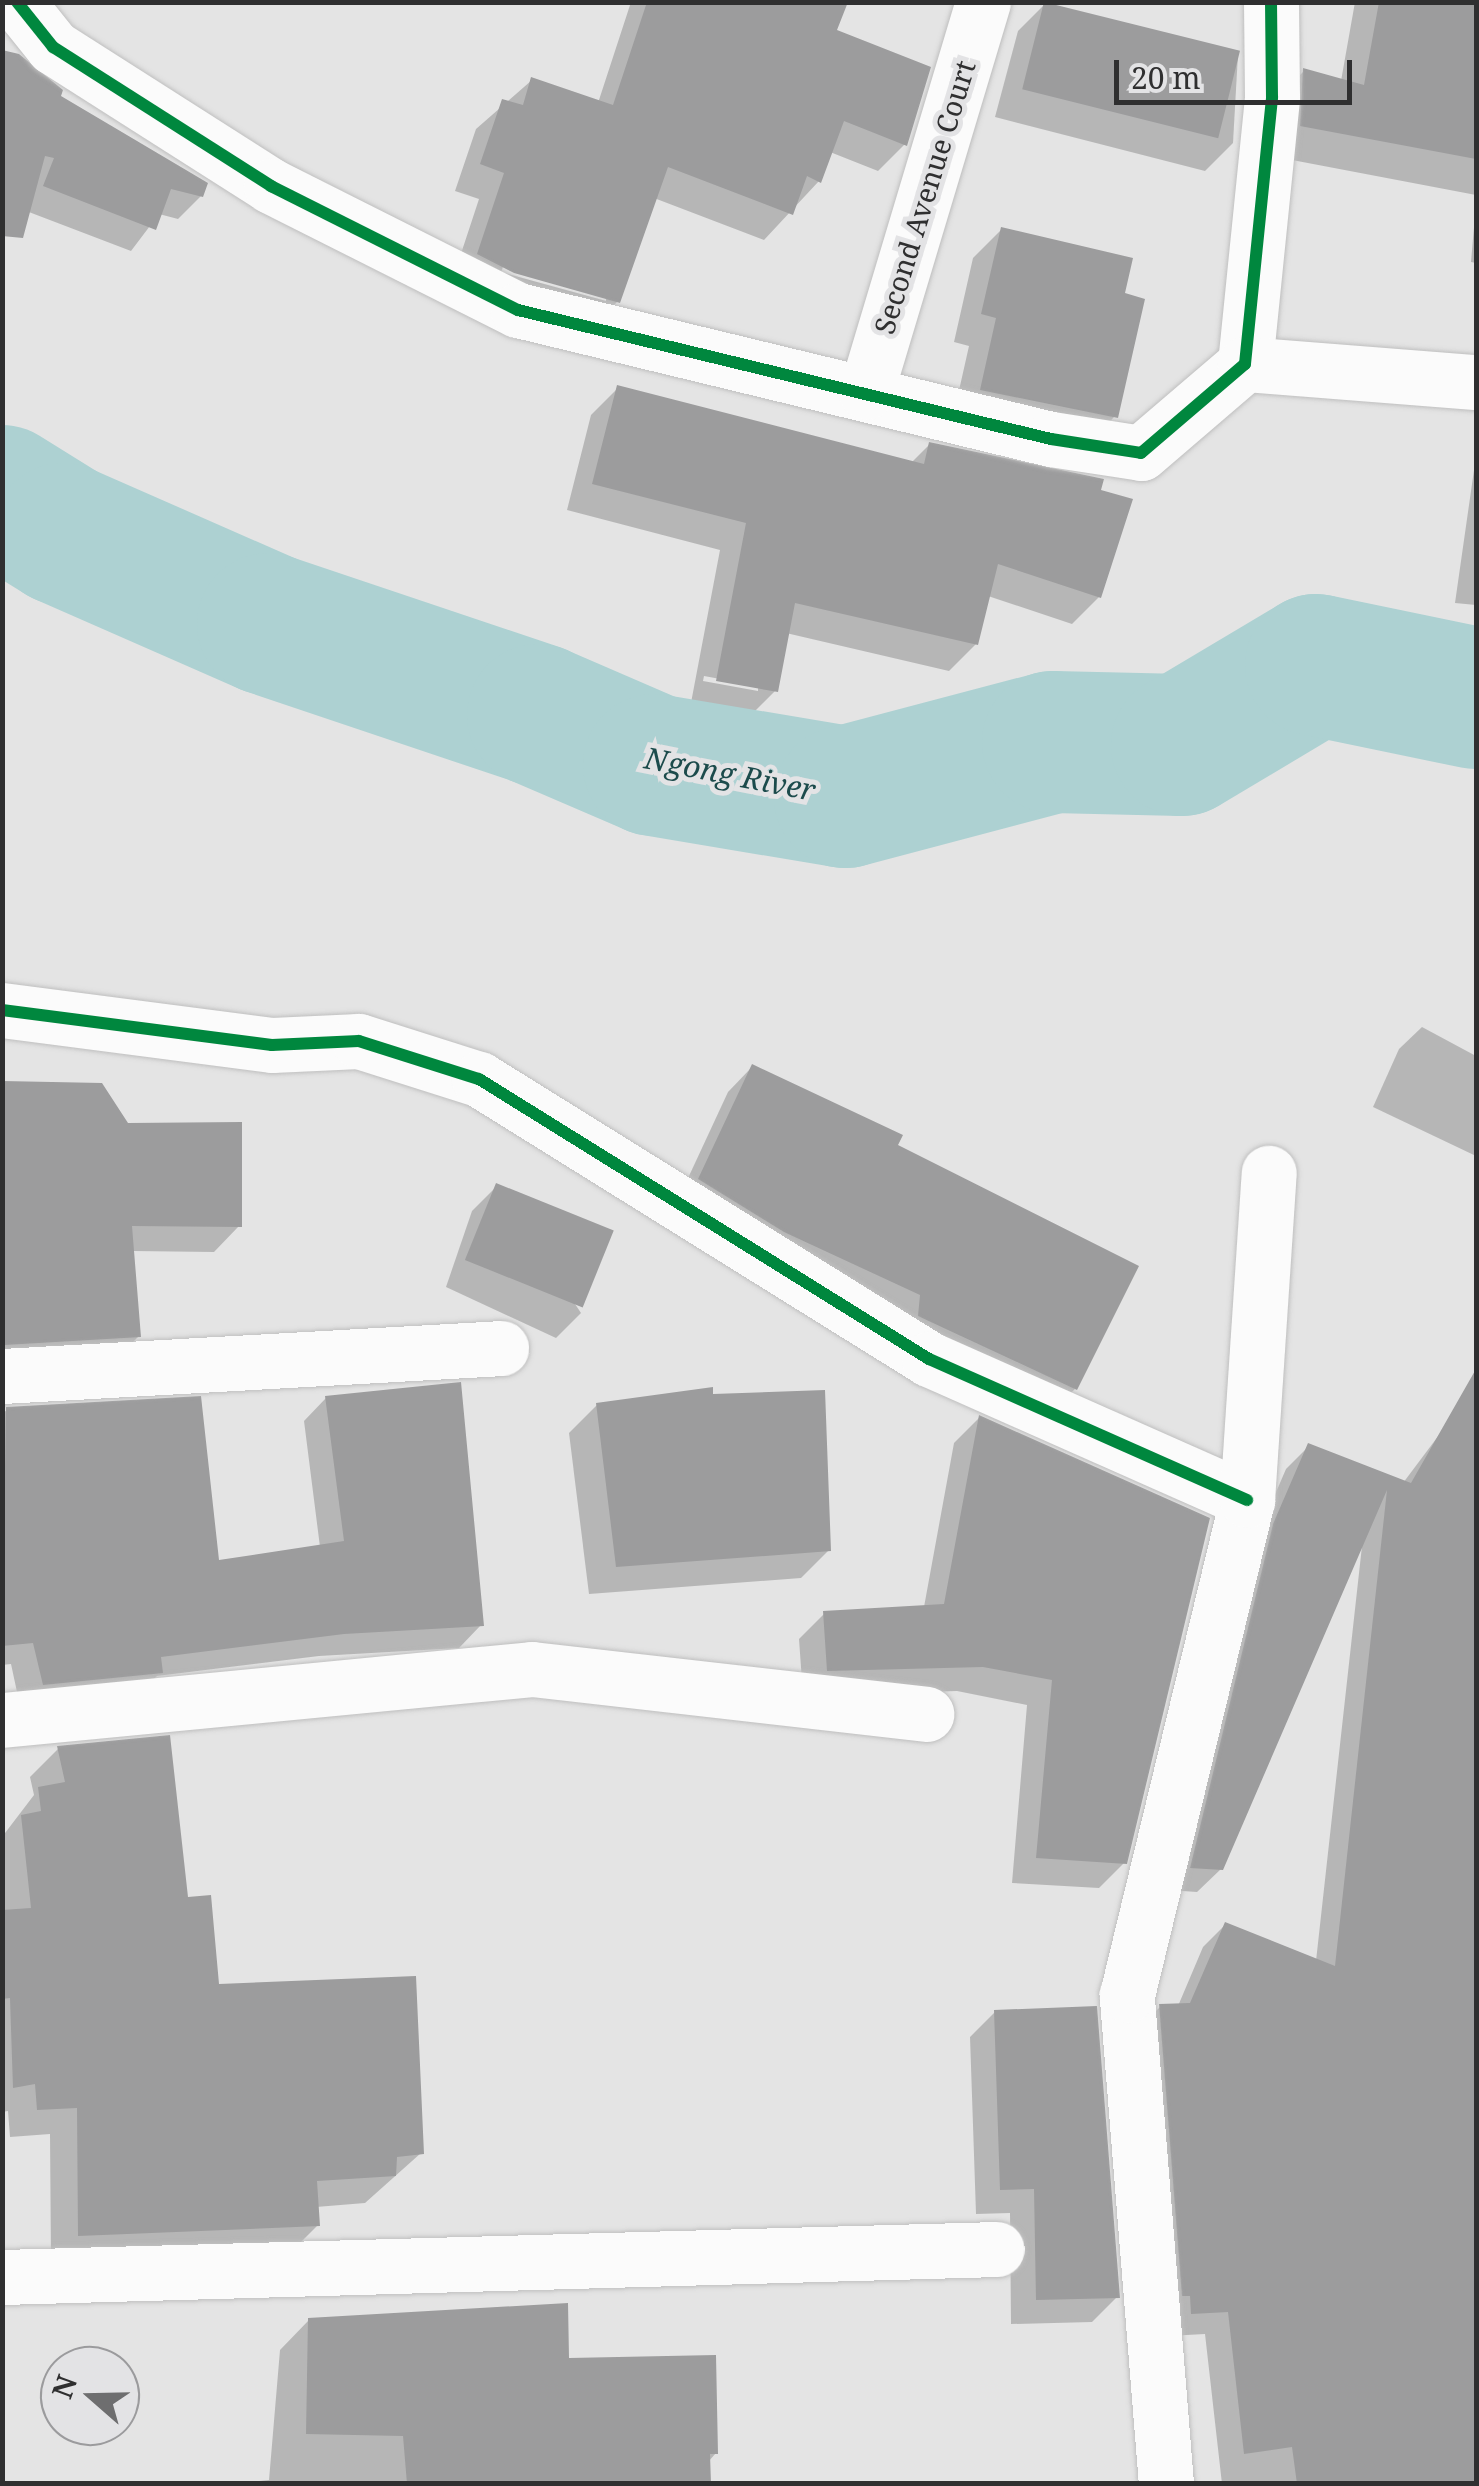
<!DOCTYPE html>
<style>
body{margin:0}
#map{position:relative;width:1479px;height:2486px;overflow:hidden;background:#e4e4e4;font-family:"Noto Serif",serif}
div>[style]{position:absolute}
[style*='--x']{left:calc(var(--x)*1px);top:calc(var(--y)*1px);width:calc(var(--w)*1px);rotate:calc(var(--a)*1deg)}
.shadow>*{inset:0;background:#0003}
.river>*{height:142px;margin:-71px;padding:0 71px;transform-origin:71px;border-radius:71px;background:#add1d2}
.building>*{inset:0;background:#9c9c9d;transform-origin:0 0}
.roads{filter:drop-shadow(0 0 2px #bfbfbf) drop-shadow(0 0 2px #bfbfbf)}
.minor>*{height:55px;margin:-27.5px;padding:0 27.5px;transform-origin:27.5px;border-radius:27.5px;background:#fbfbfb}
.cycleway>*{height:12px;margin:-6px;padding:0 6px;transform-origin:6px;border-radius:6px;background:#00873e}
span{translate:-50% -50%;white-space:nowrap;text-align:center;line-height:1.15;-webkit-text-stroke:10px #e3e3e5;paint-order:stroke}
.street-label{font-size:28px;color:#2f2f30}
.water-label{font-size:30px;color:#1c4b4c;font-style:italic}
.frame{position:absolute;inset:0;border:5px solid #2f2f30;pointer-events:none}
.north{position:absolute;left:40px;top:2346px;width:100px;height:100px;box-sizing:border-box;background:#e3e3e5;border:2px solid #9b9b9d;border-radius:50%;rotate:290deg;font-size:28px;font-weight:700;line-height:40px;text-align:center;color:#2f2f30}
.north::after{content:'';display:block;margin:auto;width:35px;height:45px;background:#6e6e6f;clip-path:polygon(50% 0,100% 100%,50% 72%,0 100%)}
.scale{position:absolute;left:1114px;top:60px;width:238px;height:45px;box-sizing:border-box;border:5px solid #2f2f30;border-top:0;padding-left:12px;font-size:30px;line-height:35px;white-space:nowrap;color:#2f2f30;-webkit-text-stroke:8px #e3e3e5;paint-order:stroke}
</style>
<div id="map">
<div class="shadow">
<i style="clip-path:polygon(evenodd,631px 2px,814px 2px,905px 144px,878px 171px,830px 152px,819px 181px,764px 240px,654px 198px,618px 301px,592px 328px,452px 281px,479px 199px,455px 191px,476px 129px,532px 80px,598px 103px,631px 2px,503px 267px,606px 296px,606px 301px,501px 272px,503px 267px)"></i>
<i style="clip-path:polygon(1355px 2px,1476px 2px,1476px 195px,1271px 156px,1273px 102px,1304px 71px,1341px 81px)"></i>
<i style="clip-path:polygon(1046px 3px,1238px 54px,1233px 143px,1205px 171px,995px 117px,1018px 31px)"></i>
<i style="clip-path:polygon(58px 98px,201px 196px,178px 219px,159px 214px,131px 251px,21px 209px)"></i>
<i style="clip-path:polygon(1476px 204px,1476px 263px,1471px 262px)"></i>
<i style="clip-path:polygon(1001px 230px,1122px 295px,1115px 416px,1087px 445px,953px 417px,969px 346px,954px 342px,973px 258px)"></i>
<i style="clip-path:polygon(evenodd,618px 388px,911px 463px,930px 444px,1099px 597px,1072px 624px,988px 596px,976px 644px,949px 671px,786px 633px,775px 691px,748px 718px,690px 708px,720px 550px,567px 510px,591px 415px,618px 388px,704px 676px,758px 686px,758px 691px,703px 681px,704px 676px)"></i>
<i style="clip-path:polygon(1476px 456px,1476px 605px,1455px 603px)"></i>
<i style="clip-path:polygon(1422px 1027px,1476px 1056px,1476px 1156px,1373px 1107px,1399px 1049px)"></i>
<i style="clip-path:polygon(752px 1067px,1075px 1389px,1050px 1413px,676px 1204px,728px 1092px)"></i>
<i style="clip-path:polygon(3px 1083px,126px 1126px,239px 1226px,214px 1252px,132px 1251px,139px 1336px,113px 1362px,2px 1368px)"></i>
<i style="clip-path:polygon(497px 1186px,581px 1313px,556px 1338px,446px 1287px,472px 1211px)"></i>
<i style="clip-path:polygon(711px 1397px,829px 1550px,801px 1578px,589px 1594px,569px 1433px,597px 1405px)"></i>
<i style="clip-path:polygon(326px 1398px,481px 1625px,459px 1648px,319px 1656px,157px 1676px,138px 1695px,20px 1706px,11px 1664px,2px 1665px,2px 1414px,7px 1410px,217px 1563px,320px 1547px,304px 1421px)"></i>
<i style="clip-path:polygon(979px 1418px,1124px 1863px,1099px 1888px,1012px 1883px,1027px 1705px,957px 1691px,803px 1696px,799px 1639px,824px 1614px,924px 1607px,954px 1443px)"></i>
<i style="clip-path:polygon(1448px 1423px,1476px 1440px,1476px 1906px,1380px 1940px,1476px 1974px,1476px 2484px,1222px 2484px,1205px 2334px,1168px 2336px,1137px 2030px,1160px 2007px,1178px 2006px,1203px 1947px,1226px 1924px,1316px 1961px,1362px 1546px,1221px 1869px,1197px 1892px,1168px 1890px,1251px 1550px,1286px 1469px,1309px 1446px,1403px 1483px)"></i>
<i style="clip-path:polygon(58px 1749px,186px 1900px,216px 1987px,421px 2153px,365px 2203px,316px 2207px,318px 2225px,290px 2253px,51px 2263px,50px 2134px,10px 2137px,8px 2111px,2px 2112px,2px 1837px,34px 1795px,30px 1777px)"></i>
<i style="clip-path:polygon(995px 2012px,1117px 2297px,1092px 2322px,1011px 2324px,1010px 2213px,976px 2214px,970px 2037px)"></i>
<i style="clip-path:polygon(309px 2320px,566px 2361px,716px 2453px,708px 2462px,709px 2484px,226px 2484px,269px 2480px,280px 2350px)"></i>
</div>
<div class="river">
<i style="--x:2;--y:496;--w:72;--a:31.9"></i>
<i style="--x:63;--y:534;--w:224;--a:23.7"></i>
<i style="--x:268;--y:624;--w:285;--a:18.6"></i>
<i style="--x:538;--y:715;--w:126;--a:23.3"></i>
<i style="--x:654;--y:765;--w:194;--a:9.5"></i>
<i style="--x:845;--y:797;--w:215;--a:-14.8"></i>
<i style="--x:1053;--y:742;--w:129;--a:1.3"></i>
<i style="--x:1182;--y:745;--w:156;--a:-30.8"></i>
<i style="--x:1316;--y:665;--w:163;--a:11.7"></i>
</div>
<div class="building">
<i style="clip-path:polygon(647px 2px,848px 2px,837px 30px,931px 67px,907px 146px,844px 121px,821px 183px,807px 176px,793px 215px,668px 167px,620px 303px,514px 273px,477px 254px,504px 173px,480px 164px,502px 99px,523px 105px,531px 77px,613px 105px)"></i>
<i style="left:1044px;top:2px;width:202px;height:90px;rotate:14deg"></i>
<i style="clip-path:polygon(1379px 2px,1476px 2px,1476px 159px,1300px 126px,1303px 68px,1364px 85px)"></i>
<i style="clip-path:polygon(2px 50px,19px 54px,63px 90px,61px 96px,208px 183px,203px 197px,171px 189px,156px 230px,43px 186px,54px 158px,45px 156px,23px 238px,2px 236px)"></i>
<i style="clip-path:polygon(1001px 227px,1133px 258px,1125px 293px,1145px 299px,1118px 418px,980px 390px,996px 318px,981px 314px)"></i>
<i style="clip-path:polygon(617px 385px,924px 464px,929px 442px,1104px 479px,1101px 490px,1133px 499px,1101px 598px,998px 564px,978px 645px,795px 603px,778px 692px,716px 681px,746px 523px,592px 484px)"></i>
<i style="clip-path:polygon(752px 1064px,903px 1135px,898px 1145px,1139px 1266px,1077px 1390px,918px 1316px,920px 1295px,784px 1232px,698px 1179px)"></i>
<i style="clip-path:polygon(2px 1081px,102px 1083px,128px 1123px,242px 1122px,242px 1227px,132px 1226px,141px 1337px,5px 1345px)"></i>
<i style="left:496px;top:1183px;width:127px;height:83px;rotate:22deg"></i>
<i style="clip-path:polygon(1476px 1369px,1476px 2484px,1297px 2484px,1292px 2447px,1244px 2454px,1228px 2312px,1191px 2314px,1190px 2296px,1182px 2296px,1159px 2004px,1190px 2003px,1225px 1922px,1335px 1966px,1387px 1490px,1223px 1870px,1190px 1868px,1273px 1524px,1308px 1443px,1411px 1483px)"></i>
<i style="clip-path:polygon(461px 1382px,484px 1626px,344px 1634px,161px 1657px,163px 1673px,43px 1685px,33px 1643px,2px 1646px,6px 1407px,201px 1396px,219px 1560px,344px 1541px,325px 1396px)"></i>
<i style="clip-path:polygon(713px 1387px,713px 1394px,825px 1390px,831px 1551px,616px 1567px,596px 1403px)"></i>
<i style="clip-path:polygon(979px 1415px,1210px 1518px,1127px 1864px,1036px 1858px,1052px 1680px,983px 1667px,827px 1671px,823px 1611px,944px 1604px)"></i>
<i style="clip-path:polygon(170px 1735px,188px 1897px,211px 1895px,219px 1984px,416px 1976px,424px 2154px,397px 2157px,396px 2176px,317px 2181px,320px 2226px,78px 2236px,77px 2108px,37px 2110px,35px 2084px,13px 2088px,10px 1998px,2px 1999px,2px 1910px,31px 1908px,21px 1815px,41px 1811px,38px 1787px,65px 1782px,57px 1746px)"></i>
<i style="clip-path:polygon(1097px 2006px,1120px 2298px,1036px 2300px,1034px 2189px,1000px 2190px,994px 2010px)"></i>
<i style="clip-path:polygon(568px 2303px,569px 2358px,716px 2355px,718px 2454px,710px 2454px,711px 2484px,407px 2484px,403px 2436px,306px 2434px,308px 2318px)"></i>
</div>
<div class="roads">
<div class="minor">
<i style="--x:17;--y:2;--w:58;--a:51.3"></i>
<i style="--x:53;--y:47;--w:259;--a:32.5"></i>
<i style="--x:271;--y:186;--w:276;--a:26.7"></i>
<i style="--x:518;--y:310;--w:548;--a:13.61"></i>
<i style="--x:1051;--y:439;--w:91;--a:8.8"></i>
<i style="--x:1141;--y:453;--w:137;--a:-40.6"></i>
<i style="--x:1245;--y:364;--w:268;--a:-84.2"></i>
<i style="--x:1272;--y:97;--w:95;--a:-90.6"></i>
<i style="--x:1245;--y:364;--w:232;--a:4.5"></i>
<i style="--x:866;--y:392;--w:407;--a:-73.3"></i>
<i style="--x:2;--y:1010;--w:272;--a:7.4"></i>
<i style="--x:272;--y:1045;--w:87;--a:-2.6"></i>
<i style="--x:359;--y:1041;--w:126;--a:17.6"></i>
<i style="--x:479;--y:1079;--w:530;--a:31.89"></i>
<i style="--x:929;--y:1359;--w:348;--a:23.9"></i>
<i style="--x:2;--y:1376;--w:500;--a:-3.2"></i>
<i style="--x:2;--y:1720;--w:532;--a:-5.5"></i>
<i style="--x:532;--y:1669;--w:397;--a:6.5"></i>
<i style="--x:2;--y:2277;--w:995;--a:-1.61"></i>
<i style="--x:1166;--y:2484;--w:491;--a:-94.6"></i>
<i style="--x:1127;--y:1995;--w:509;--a:-76.37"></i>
<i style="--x:1247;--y:1500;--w:328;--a:-86.2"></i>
</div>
</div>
<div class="cycleway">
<i style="--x:17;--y:2;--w:58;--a:51.3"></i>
<i style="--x:53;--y:47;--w:259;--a:32.5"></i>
<i style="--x:271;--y:186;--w:276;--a:26.7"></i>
<i style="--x:518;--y:310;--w:548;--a:13.61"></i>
<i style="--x:1051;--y:439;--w:91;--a:8.8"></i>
<i style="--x:1141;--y:453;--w:137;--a:-40.6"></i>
<i style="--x:1245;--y:364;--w:268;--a:-84.2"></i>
<i style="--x:1272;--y:97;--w:95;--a:-90.6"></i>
<i style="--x:2;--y:1010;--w:272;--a:7.4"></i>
<i style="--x:272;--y:1045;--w:87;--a:-2.6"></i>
<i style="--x:359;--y:1041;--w:126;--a:17.6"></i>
<i style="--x:479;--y:1079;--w:530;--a:31.89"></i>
<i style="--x:929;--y:1359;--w:348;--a:23.9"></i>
</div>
<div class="street-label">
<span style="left:924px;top:197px;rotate:-73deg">Second Avenue Court</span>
</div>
<div class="water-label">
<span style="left:730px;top:774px;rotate:11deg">Ngong River</span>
</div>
<div class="frame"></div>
<div class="north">N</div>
<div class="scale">20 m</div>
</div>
